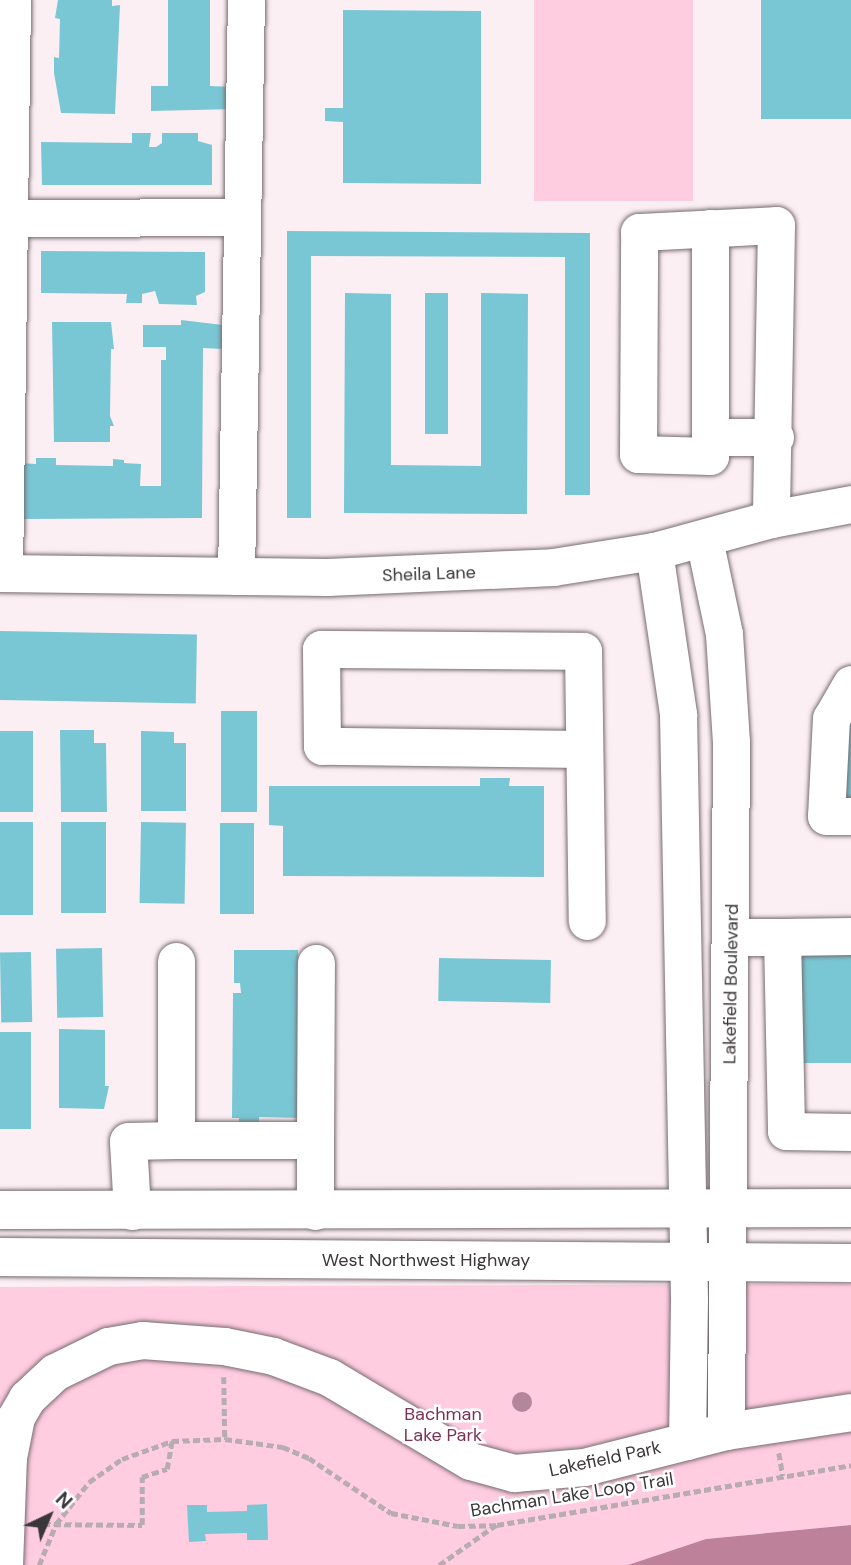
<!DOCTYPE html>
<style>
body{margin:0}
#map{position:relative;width:851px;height:1565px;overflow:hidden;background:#fceff4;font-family:"DM Sans",sans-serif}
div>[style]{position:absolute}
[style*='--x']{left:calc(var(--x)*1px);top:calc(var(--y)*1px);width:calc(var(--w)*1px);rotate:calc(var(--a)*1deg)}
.green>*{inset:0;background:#ffcce0;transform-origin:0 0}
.water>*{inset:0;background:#bd829a}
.building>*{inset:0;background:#79c7d4;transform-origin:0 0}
.path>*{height:4.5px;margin-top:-2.25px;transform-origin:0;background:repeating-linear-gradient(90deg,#b7adb1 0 7px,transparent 0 10.5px)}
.roads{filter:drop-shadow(0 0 2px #776c70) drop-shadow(0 0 2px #776c70)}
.minor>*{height:37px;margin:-18.5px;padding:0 18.5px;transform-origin:18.5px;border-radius:18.5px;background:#fff}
.major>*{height:38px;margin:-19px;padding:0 19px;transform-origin:19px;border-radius:19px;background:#fff}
.trees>*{width:20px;height:20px;margin:-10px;border-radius:50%;background:#b4869b}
span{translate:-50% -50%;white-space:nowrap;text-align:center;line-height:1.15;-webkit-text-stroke:5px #fff;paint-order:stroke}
.street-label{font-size:18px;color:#3b3638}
.park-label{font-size:18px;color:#7a3153}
.north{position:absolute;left:14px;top:1481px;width:70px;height:70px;-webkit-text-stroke:5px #fff;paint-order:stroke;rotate:44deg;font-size:19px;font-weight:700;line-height:28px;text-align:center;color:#3b3638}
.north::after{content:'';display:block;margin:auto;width:24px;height:32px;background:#3b3638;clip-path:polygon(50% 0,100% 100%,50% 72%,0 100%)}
</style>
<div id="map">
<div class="green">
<i style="left:534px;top:0;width:159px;height:201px"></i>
<i style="clip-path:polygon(851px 1284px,851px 1525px,706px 1539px,628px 1565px,0 1565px,0 1287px)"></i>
</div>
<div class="water">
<i style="clip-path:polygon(851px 1525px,851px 1565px,628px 1565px,706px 1539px)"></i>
</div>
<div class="building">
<i style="clip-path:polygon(58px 0,112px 0,112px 6px,120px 5px,115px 114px,61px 113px,54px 73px,54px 57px,59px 58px,60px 19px,55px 18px)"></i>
<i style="clip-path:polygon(168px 0,210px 0,210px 86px,235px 87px,236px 109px,151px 111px,151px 86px,168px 86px)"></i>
<i style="left:761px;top:0;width:90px;height:119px"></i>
<i style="clip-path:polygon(343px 10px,481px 11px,481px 184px,343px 183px,343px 122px,325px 121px,325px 108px,343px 108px)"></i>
<i style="clip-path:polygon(132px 133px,151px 133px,149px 147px,156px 147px,162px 143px,162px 133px,198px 133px,198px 141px,212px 145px,212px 185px,42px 185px,41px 142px,132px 143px)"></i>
<i style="clip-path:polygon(287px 231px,590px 233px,590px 495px,565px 495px,565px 257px,311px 256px,311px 518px,287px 518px)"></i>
<i style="clip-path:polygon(41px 251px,205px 252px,205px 292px,196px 296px,197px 305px,159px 304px,155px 291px,142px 294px,142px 303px,126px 303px,127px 294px,41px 293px)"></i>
<i style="clip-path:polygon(345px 293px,391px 294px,391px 465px,481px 466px,481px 293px,528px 294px,527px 514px,344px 513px)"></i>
<i style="left:425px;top:293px;width:23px;height:141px"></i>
<i style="clip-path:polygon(181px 320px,223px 325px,223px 349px,203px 348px,202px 518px,21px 519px,21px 463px,36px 464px,36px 458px,56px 458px,56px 465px,113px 466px,113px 459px,124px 460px,124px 463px,141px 464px,140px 486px,161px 486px,161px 360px,166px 360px,166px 347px,143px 347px,143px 325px,181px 325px)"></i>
<i style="clip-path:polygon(52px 322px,111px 322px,114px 349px,111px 349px,110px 416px,114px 426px,110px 426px,110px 442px,54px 442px)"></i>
<i style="left:0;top:631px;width:197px;height:69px;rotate:1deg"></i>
<i style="left:221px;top:711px;width:36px;height:101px"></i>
<i style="left:842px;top:711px;width:9px;height:94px"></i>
<i style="clip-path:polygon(60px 730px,94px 730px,94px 743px,106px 743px,107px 812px,61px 812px)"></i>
<i style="left:0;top:731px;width:33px;height:81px"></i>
<i style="clip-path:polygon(141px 731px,174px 732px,174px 743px,186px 743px,186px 811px,141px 811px)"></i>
<i style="clip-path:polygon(480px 778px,510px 778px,509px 786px,544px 786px,544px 877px,283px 876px,283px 826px,269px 825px,269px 786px,480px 786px)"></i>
<i style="left:0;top:822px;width:33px;height:93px"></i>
<i style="left:61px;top:822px;width:45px;height:91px"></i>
<i style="left:141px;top:822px;width:45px;height:81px;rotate:1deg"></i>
<i style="left:220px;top:823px;width:34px;height:91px"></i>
<i style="left:102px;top:948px;width:69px;height:46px;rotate:89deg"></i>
<i style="clip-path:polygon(234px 950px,298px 950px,303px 1118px,259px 1117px,259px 1126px,239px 1126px,239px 1118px,232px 1118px,233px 993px,241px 993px,240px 983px,234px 983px)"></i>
<i style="left:31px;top:952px;width:70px;height:31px;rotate:89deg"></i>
<i style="left:800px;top:953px;width:51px;height:110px"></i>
<i style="left:439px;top:958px;width:112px;height:43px;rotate:1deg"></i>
<i style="clip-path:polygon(59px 1029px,105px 1030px,105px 1086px,109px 1086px,104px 1109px,59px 1108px)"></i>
<i style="left:0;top:1032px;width:31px;height:97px"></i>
<i style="clip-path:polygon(267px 1504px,268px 1540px,247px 1540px,247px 1533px,205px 1534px,206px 1541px,189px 1542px,187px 1505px,207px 1505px,207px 1512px,247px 1511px,247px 1505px)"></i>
</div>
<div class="path">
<i style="--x:224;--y:1377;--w:62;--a:89.1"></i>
<i style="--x:779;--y:1453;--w:23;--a:80"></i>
<i style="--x:33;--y:1524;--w:109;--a:0.5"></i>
<i style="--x:142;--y:1525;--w:48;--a:-90"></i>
<i style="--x:142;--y:1477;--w:26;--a:-18"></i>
<i style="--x:167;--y:1469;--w:28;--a:-80"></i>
<i style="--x:39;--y:1565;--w:44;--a:-67.5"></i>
<i style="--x:56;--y:1524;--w:53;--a:-51.8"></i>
<i style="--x:89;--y:1482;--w:40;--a:-34.9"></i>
<i style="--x:122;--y:1459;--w:53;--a:-19.8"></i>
<i style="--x:172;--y:1441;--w:53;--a:-2.2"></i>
<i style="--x:225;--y:1439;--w:59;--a:7.9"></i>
<i style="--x:283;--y:1447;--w:28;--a:23"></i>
<i style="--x:309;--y:1458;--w:99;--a:33.9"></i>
<i style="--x:391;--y:1513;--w:68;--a:11"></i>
<i style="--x:458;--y:1526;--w:39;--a:-1"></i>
<i style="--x:497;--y:1525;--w:359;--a:-9.6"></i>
<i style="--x:439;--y:1565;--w:70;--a:-35.1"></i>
</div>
<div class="roads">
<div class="minor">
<i style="--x:0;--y:218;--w:242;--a:-0.2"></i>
<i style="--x:710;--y:228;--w:228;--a:90"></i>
<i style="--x:710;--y:456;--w:72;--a:-178.4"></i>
<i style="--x:638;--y:454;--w:222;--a:-89.7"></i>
<i style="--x:639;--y:232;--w:137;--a:-2.9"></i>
<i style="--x:776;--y:225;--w:294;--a:91"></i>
<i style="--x:710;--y:437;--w:65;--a:0"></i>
<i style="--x:704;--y:539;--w:97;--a:78.1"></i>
<i style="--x:724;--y:634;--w:108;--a:86.3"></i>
<i style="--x:731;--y:742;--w:689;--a:90.42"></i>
<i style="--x:654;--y:551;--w:165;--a:81.6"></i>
<i style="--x:678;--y:714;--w:586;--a:88.92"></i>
<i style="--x:689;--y:1300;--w:141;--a:90.8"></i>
<i style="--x:0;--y:573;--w:327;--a:0.7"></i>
<i style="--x:327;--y:577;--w:226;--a:-2.5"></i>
<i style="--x:553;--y:567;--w:102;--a:-9"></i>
<i style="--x:654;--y:551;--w:121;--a:-15.3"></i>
<i style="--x:771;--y:519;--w:81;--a:-10.6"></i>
<i style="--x:4;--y:573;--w:573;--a:-89.2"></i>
<i style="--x:236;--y:576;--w:576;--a:-89.01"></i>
<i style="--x:851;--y:684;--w:39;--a:120"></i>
<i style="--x:831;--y:718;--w:98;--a:92.9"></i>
<i style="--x:826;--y:816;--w:25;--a:0"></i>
<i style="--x:584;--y:749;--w:262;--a:-179.3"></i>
<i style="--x:322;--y:746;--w:97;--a:-90.6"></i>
<i style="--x:321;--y:649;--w:262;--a:0.4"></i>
<i style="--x:583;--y:651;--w:270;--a:89.2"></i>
<i style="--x:731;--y:937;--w:51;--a:0"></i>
<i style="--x:782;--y:937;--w:194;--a:88.8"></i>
<i style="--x:786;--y:1131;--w:65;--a:0.9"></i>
<i style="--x:782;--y:937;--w:69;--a:-0.8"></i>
<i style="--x:176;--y:961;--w:179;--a:90"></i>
<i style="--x:176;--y:1140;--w:139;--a:0"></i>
<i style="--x:315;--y:1140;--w:177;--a:-89.7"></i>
<i style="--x:132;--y:1211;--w:70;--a:-93.3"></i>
<i style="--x:128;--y:1141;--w:48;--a:-1.2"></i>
<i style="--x:315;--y:1211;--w:71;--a:-90"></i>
<i style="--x:4;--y:1565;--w:108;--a:-87.9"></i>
<i style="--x:8;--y:1457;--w:41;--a:-78.7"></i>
<i style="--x:16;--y:1417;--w:22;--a:-60"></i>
<i style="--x:27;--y:1398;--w:38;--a:-43"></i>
<i style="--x:55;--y:1372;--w:59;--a:-26.1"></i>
<i style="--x:108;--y:1346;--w:35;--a:-10"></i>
<i style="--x:142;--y:1340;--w:82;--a:4.2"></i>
<i style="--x:224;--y:1346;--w:50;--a:11.5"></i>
<i style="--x:273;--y:1356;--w:60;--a:20.6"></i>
<i style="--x:329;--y:1377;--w:164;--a:30.8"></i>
<i style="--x:470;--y:1461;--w:46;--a:15.3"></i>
<i style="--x:514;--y:1473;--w:70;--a:-4.9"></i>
<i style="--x:584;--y:1467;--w:146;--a:-14.2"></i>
<i style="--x:726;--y:1431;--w:126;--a:-8.6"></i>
</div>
<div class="major">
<i style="--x:0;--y:1210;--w:851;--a:-0.13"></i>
<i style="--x:0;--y:1257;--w:851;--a:0.4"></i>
</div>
</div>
<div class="trees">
<i style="left:522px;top:1402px"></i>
</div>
<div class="street-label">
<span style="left:429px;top:574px;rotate:-2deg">Sheila Lane</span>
<span style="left:731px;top:984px;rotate:-89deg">Lakefield Boulevard</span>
<span style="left:426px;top:1260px">West Northwest Highway</span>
<span style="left:605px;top:1459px;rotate:-12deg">Lakefield Park</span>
<span style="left:572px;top:1495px;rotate:-9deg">Bachman Lake Loop Trail</span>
</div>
<div class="park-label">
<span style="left:443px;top:1425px">Bachman<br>Lake Park</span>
</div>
<div class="north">N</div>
</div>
